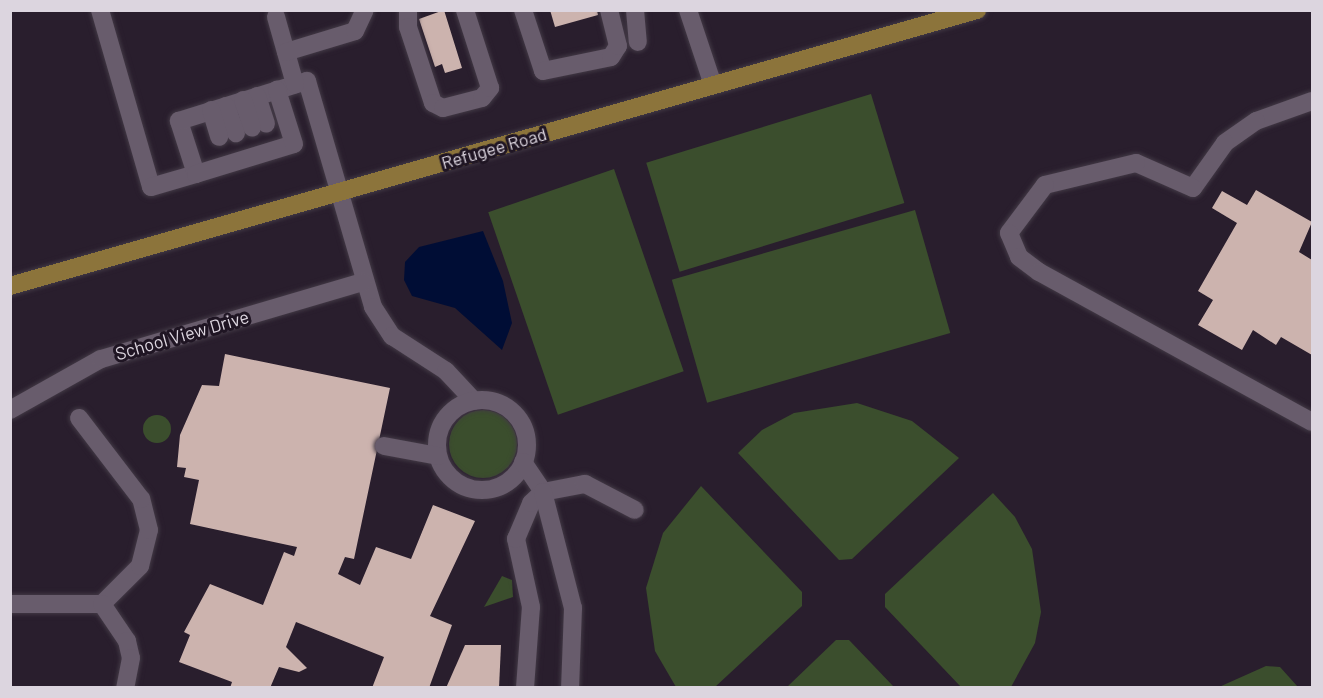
<!DOCTYPE html>
<style>
body{margin:0}
#map{position:relative;width:1323px;height:698px;overflow:hidden;background:#291e2d;font-family:Barlow,sans-serif}
div>[style]{position:absolute}
[style*='--x']{left:calc(var(--x)*1px);top:calc(var(--y)*1px);width:calc(var(--w)*1px);rotate:calc(var(--a)*1deg)}
.green>*{inset:0;background:#3b4e2d;transform-origin:0 0}
.round{border-radius:50%}
.water>*{inset:0;background:#000d35}
.building>*{inset:0;background:#ccb3ae}
.roads{filter:drop-shadow(0 0 2px #423945) drop-shadow(0 0 2px #423945)}
.minor>*{height:18px;margin:-9px;padding:0 9px;transform-origin:9px;border-radius:9px;background:#685c6c}
.minor>.ring{margin:-9px;padding:0;box-sizing:content-box;background:none;border:18px solid #685c6c;border-radius:50%}
.major>*{height:18px;margin:-9px;padding:0 9px;transform-origin:9px;border-radius:9px;background:#8c743b}
span{translate:-50% -50%;white-space:nowrap;text-align:center;line-height:1.15;-webkit-text-stroke:6px #1f1523;paint-order:stroke}
.street-label{font-size:18px;color:#dcd5df}
.frame{position:absolute;inset:0;border:12px solid #dcd5df;pointer-events:none}
</style>
<div id="map">
<div class="green">
<i style="left:871px;top:94px;width:114px;height:235px;rotate:73deg"></i>
<i style="left:614px;top:169px;width:214px;height:133px;rotate:71deg"></i>
<i style="left:915px;top:210px;width:128px;height:253px;rotate:74deg"></i>
<i style="clip-path:polygon(857px 403px,912px 421px,959px 458px,852px 559px,839px 560px,738px 453px,762px 430px,794px 413px)"></i>
<i class="round" style="left:449px;top:410px;width:68px;height:68px"></i>
<i class="round" style="left:143px;top:415px;width:28px;height:28px"></i>
<i style="clip-path:polygon(701px 486px,802px 592px,802px 606px,715px 687px,676px 687px,655px 651px,646px 588px,663px 533px)"></i>
<i style="clip-path:polygon(993px 493px,1015px 517px,1032px 549px,1041px 612px,1035px 643px,1011px 687px,961px 687px,885px 607px,885px 594px)"></i>
<i style="clip-path:polygon(502px 576px,512px 580px,513px 597px,484px 607px)"></i>
<i style="clip-path:polygon(836px 640px,849px 640px,894px 687px,787px 687px)"></i>
<i style="clip-path:polygon(1266px 666px,1280px 667px,1298px 687px,1219px 687px)"></i>
</div>
<div class="water">
<i style="clip-path:polygon(483px 231px,503px 281px,512px 323px,502px 350px,455px 308px,412px 296px,404px 280px,405px 262px,419px 247px)"></i>
</div>
<div class="building">
<i style="clip-path:polygon(444px 10px,462px 68px,445px 73px,442px 64px,435px 67px,419px 19px)"></i>
<i style="clip-path:polygon(550px 10px,597px 10px,598px 15px,555px 27px)"></i>
<i style="clip-path:polygon(1256px 190px,1312px 222px,1299px 252px,1312px 260px,1312px 355px,1281px 337px,1276px 345px,1253px 330px,1242px 350px,1198px 325px,1213px 300px,1198px 291px,1237px 223px,1212px 208px,1222px 191px,1247px 205px)"></i>
<i style="clip-path:polygon(225px 354px,390px 388px,354px 559px,345px 557px,338px 574px,360px 585px,376px 547px,411px 559px,433px 505px,475px 521px,430px 616px,452px 625px,429px 688px,372px 688px,384px 657px,296px 622px,286px 647px,307px 668px,299px 672px,279px 667px,270px 688px,230px 688px,232px 682px,179px 662px,190px 635px,184px 632px,210px 584px,263px 605px,284px 552px,294px 556px,297px 547px,190px 524px,199px 480px,184px 477px,186px 468px,177px 467px,180px 435px,202px 385px,219px 386px)"></i>
<i style="clip-path:polygon(465px 645px,501px 645px,499px 688px,446px 688px)"></i>
</div>
<div class="roads">
<div class="minor">
<i style="--x:100;--y:10;--w:184;--a:73.9"></i>
<i style="--x:151;--y:187;--w:47;--a:-16.1"></i>
<i style="--x:196;--y:174;--w:56;--a:-107.8"></i>
<i style="--x:179;--y:121;--w:134;--a:-17.4"></i>
<i style="--x:307;--y:81;--w:235;--a:73.7"></i>
<i style="--x:373;--y:307;--w:35;--a:57"></i>
<i style="--x:392;--y:336;--w:64;--a:32.9"></i>
<i style="--x:446;--y:371;--w:41;--a:47"></i>
<i style="--x:408;--y:10;--w:17;--a:90"></i>
<i style="--x:408;--y:27;--w:80;--a:71.8"></i>
<i style="--x:433;--y:103;--w:11;--a:27"></i>
<i style="--x:443;--y:108;--w:40;--a:-14.4"></i>
<i style="--x:482;--y:98;--w:13;--a:-51"></i>
<i style="--x:490;--y:88;--w:82;--a:-107.8"></i>
<i style="--x:523;--y:10;--w:64;--a:71.8"></i>
<i style="--x:543;--y:71;--w:69;--a:-11.6"></i>
<i style="--x:611;--y:57;--w:13;--a:-58"></i>
<i style="--x:618;--y:46;--w:37;--a:-104"></i>
<i style="--x:635;--y:10;--w:32;--a:85"></i>
<i style="--x:688;--y:10;--w:79;--a:71.6"></i>
<i style="--x:276;--y:17;--w:70;--a:74.2"></i>
<i style="--x:286;--y:52;--w:72;--a:-16.9"></i>
<i style="--x:355;--y:31;--w:23;--a:-65"></i>
<i style="--x:257;--y:96;--w:29;--a:72"></i>
<i style="--x:243;--y:100;--w:29;--a:72"></i>
<i style="--x:1312;--y:101;--w:59;--a:160.3"></i>
<i style="--x:1256;--y:121;--w:38;--a:145"></i>
<i style="--x:1225;--y:143;--w:55;--a:125.4"></i>
<i style="--x:1193;--y:188;--w:62;--a:-156.3"></i>
<i style="--x:1136;--y:163;--w:94;--a:166.4"></i>
<i style="--x:1045;--y:185;--w:60;--a:126.9"></i>
<i style="--x:1009;--y:233;--w:26;--a:67"></i>
<i style="--x:1019;--y:257;--w:25;--a:37"></i>
<i style="--x:1039;--y:272;--w:311;--a:28.8"></i>
<i style="--x:226;--y:106;--w:29;--a:70"></i>
<i style="--x:211;--y:110;--w:28;--a:73"></i>
<i style="--x:196;--y:174;--w:102;--a:-17"></i>
<i style="--x:294;--y:144;--w:57;--a:-107.5"></i>
<i class="ring" style="left:437px;top:400px;width:72px;height:72px"></i>
<i style="--x:10;--y:410;--w:104;--a:-29.3"></i>
<i style="--x:101;--y:359;--w:273;--a:-16.4"></i>
<i style="--x:384;--y:446;--w:55;--a:10.5"></i>
<i style="--x:523;--y:462;--w:36;--a:56"></i>
<i style="--x:543;--y:492;--w:43;--a:-10.8"></i>
<i style="--x:585;--y:484;--w:56;--a:27.5"></i>
<i style="--x:10;--y:604;--w:92;--a:0"></i>
<i style="--x:102;--y:604;--w:54;--a:-45"></i>
<i style="--x:140;--y:566;--w:37;--a:-76"></i>
<i style="--x:149;--y:530;--w:32;--a:-104"></i>
<i style="--x:141;--y:499;--w:102;--a:-127.4"></i>
<i style="--x:102;--y:604;--w:45;--a:56"></i>
<i style="--x:127;--y:641;--w:17;--a:77"></i>
<i style="--x:131;--y:658;--w:31;--a:101"></i>
<i style="--x:525;--y:688;--w:81;--a:-85.8"></i>
<i style="--x:531;--y:607;--w:70;--a:-102.4"></i>
<i style="--x:516;--y:539;--w:39;--a:-67"></i>
<i style="--x:531;--y:503;--w:16;--a:-43"></i>
<i style="--x:543;--y:492;--w:120;--a:75.5"></i>
<i style="--x:573;--y:608;--w:80;--a:92.1"></i>
</div>
<div class="major">
<i style="--x:10;--y:286;--w:1006;--a:-15.93"></i>
</div>
</div>
<div class="street-label">
<span style="left:494px;top:148px;rotate:-16deg">Refugee Road</span>
<span style="left:182px;top:335px;rotate:-16deg">School View Drive</span>
</div>
<div class="frame"></div>
</div>
